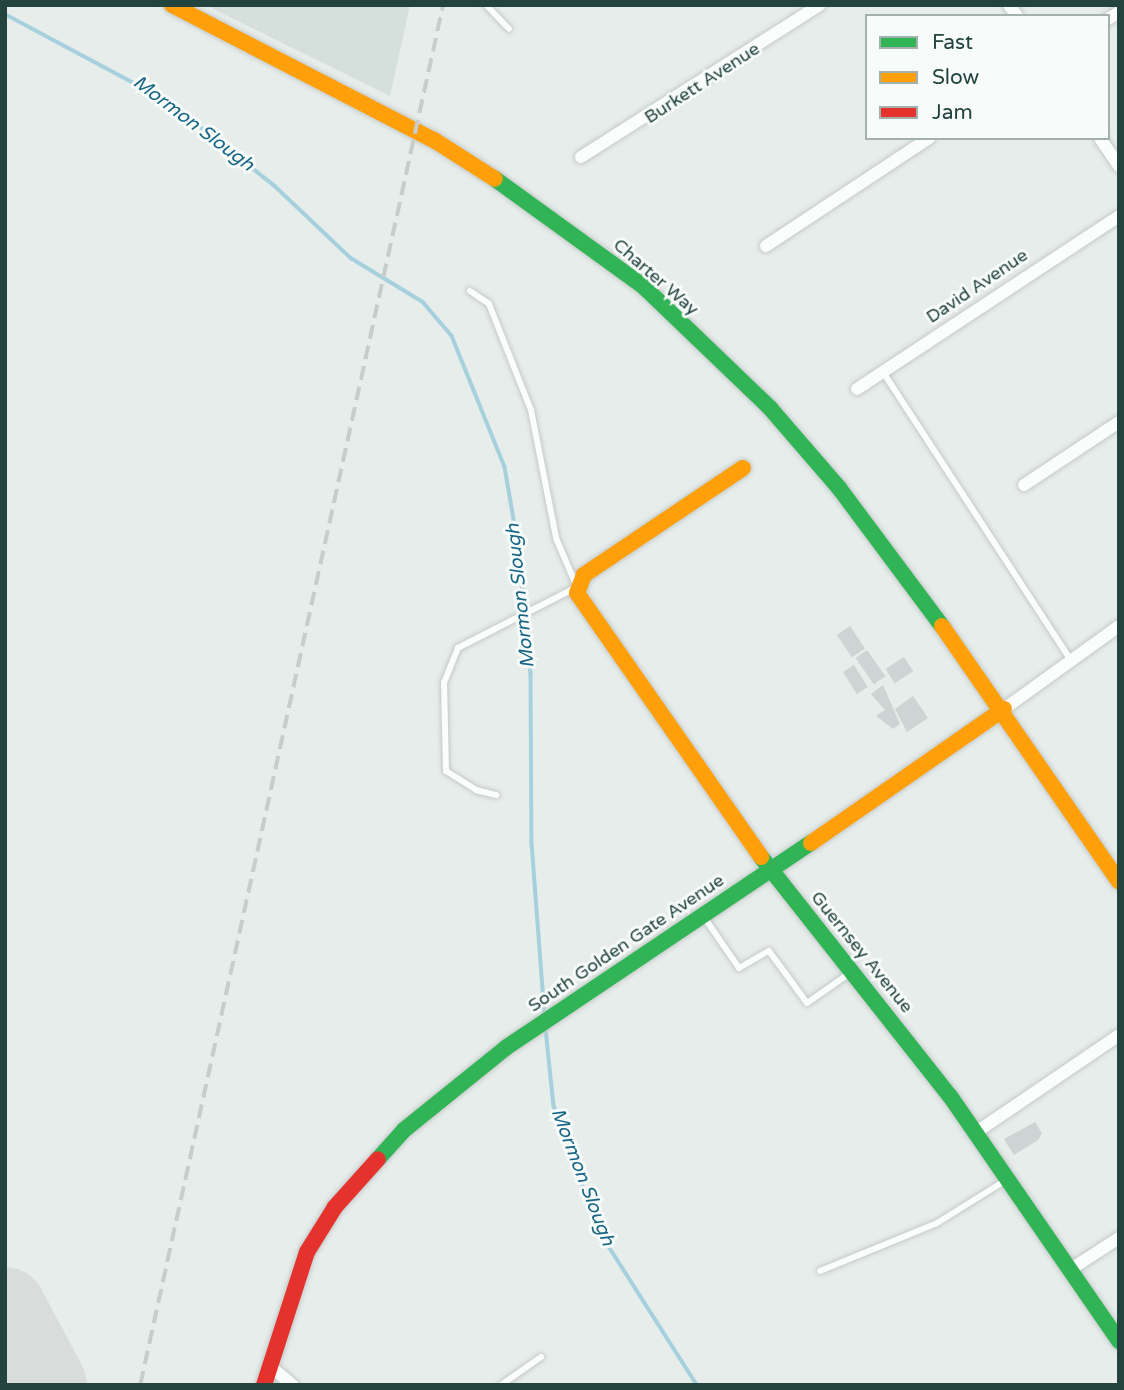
<!DOCTYPE html>
<style>
body{margin:0}
#map{position:relative;width:1124px;height:1390px;overflow:hidden;background:#e7edeb;font-family:"Varela Round",sans-serif}
div>[style]{position:absolute}
[style*='--x']{left:calc(var(--x)*1px);top:calc(var(--y)*1px);width:calc(var(--w)*1px);rotate:calc(var(--a)*1deg)}
.built>*{inset:0;background:#d5dfdb}
.stream>*{height:3.5px;margin:-1.75px;padding:0 1.75px;transform-origin:1.75px;border-radius:1.75px;background:#a6d0de}
.runway>*{height:82px;margin:-41px;padding:0 41px;transform-origin:41px;border-radius:41px;background:#d8dddc}
.building>*{inset:0;background:#ced4d3;transform-origin:0 0}
.roads{filter:drop-shadow(0 0 2px #c4cac8) drop-shadow(0 0 2px #c4cac8)}
.lane>*{height:6px;margin:-3px;padding:0 3px;transform-origin:3px;border-radius:3px;background:#fbfcfc}
.street>*{height:12px;margin:-6px;padding:0 6px;transform-origin:6px;border-radius:6px;background:#fbfcfc}
.fast>*{height:16px;margin:-8px;padding:0 8px;transform-origin:8px;border-radius:8px;background:#30b455}
.slow>*{height:16px;margin:-8px;padding:0 8px;transform-origin:8px;border-radius:8px;background:#ff9f0a}
.jam>*{height:16px;margin:-8px;padding:0 8px;transform-origin:8px;border-radius:8px;background:#e5322d}
.rail>*{height:3.5px;margin-top:-1.75px;transform-origin:0;background:repeating-linear-gradient(90deg,#c8cdcc 0 14px,transparent 0 21px)}
span{translate:-50% -50%;white-space:nowrap;text-align:center;line-height:1.15;-webkit-text-stroke:6px #f7fbf9;paint-order:stroke}
.street-label{font-size:18px;color:#22433e}
.water-label{font-size:19px;color:#176685;font-style:italic}
.frame{position:absolute;inset:0;border:7px solid #22433e;pointer-events:none}
.legend{position:absolute;left:865px;top:14px;width:245px;height:126px;box-sizing:border-box;background:#f7fbf9;border:2px solid #a2b1ae;margin:0;padding:9px 12px;list-style:none;font-size:21px;color:#22433e}
.legend li{display:flex;align-items:center;gap:14px;height:35px}
.legend b{width:35px;border:2px solid #a2b1ae}
</style>
<div id="map">
<div class="built">
<i style="clip-path:polygon(205px 5px,410px 5px,390px 96px)"></i>
<i style="clip-path:polygon(5px 1265px,68px 1385px,20px 1385px,5px 1356px)"></i>
</div>
<div class="stream">
<i style="--x:5;--y:14;--w:186;--a:28.2"></i>
<i style="--x:169;--y:102;--w:135;--a:38.4"></i>
<i style="--x:275;--y:186;--w:105;--a:43.5"></i>
<i style="--x:351;--y:258;--w:84;--a:31.4"></i>
<i style="--x:423;--y:302;--w:45;--a:49.5"></i>
<i style="--x:452;--y:336;--w:141;--a:68"></i>
<i style="--x:505;--y:467;--w:83;--a:80.3"></i>
<i style="--x:519;--y:549;--w:125;--a:84.5"></i>
<i style="--x:531;--y:673;--w:170;--a:89.7"></i>
<i style="--x:532;--y:843;--w:171;--a:85.7"></i>
<i style="--x:546;--y:1029;--w:77;--a:84.1"></i>
<i style="--x:554;--y:1106;--w:133;--a:70.2"></i>
<i style="--x:599;--y:1231;--w:183;--a:57.5"></i>
</div>
<div class="runway">
<i style="--x:5;--y:1308;--w:87;--a:62"></i>
</div>
<div class="building">
<i style="left:850px;top:626px;width:27px;height:16px;rotate:56deg"></i>
<i style="left:867px;top:650px;width:32px;height:14px;rotate:55deg"></i>
<i style="left:904px;top:657px;width:17px;height:22px;rotate:57deg"></i>
<i style="left:854px;top:665px;width:26px;height:13px;rotate:58deg"></i>
<i style="clip-path:polygon(883px 685px,900px 724px,893px 729px,876px 716px,885px 710px,871px 694px)"></i>
<i style="clip-path:polygon(913px 696px,928px 718px,907px 732px,895px 709px)"></i>
<i style="clip-path:polygon(1035px 1122px,1042px 1133px,1038px 1140px,1014px 1155px,1004px 1139px)"></i>
</div>
<div class="roads">
<div class="lane">
<i style="--x:486;--y:5;--w:33;--a:46"></i>
<i style="--x:470;--y:291;--w:23;--a:34"></i>
<i style="--x:489;--y:304;--w:114;--a:68.4"></i>
<i style="--x:531;--y:410;--w:130;--a:78.9"></i>
<i style="--x:556;--y:538;--w:53;--a:66.8"></i>
<i style="--x:577;--y:587;--w:134;--a:152.9"></i>
<i style="--x:458;--y:648;--w:37;--a:112"></i>
<i style="--x:444;--y:682;--w:89;--a:88.7"></i>
<i style="--x:446;--y:771;--w:36;--a:32"></i>
<i style="--x:476;--y:790;--w:21;--a:14"></i>
<i style="--x:883;--y:372;--w:343;--a:56.9"></i>
<i style="--x:704;--y:917;--w:62;--a:55.5"></i>
<i style="--x:739;--y:968;--w:34;--a:-30"></i>
<i style="--x:769;--y:951;--w:64;--a:53.8"></i>
<i style="--x:807;--y:1003;--w:52;--a:-34.9"></i>
<i style="--x:820;--y:1271;--w:126;--a:-22.3"></i>
<i style="--x:937;--y:1223;--w:81;--a:-31.9"></i>
<i style="--x:501;--y:1385;--w:49;--a:-35"></i>
</div>
<div class="street">
<i style="--x:1009;--y:5;--w:14;--a:54"></i>
<i style="--x:1108;--y:19;--w:13;--a:-32"></i>
<i style="--x:1100;--y:138;--w:34;--a:56"></i>
<i style="--x:581;--y:157;--w:283;--a:-32.5"></i>
<i style="--x:766;--y:246;--w:196;--a:-33.5"></i>
<i style="--x:857;--y:389;--w:314;--a:-33.4"></i>
<i style="--x:1024;--y:485;--w:114;--a:-33.6"></i>
<i style="--x:1004;--y:709;--w:142;--a:-35.8"></i>
<i style="--x:975;--y:1133;--w:174;--a:-34.2"></i>
<i style="--x:1071;--y:1269;--w:57;--a:-32.9"></i>
<i style="--x:270;--y:1366;--w:30;--a:40"></i>
</div>
<div class="fast">
<i style="--x:495;--y:179;--w:184;--a:35.9"></i>
<i style="--x:644;--y:287;--w:175;--a:43.8"></i>
<i style="--x:770;--y:408;--w:106;--a:49.2"></i>
<i style="--x:839;--y:488;--w:172;--a:53.3"></i>
<i style="--x:761;--y:857;--w:305;--a:51.7"></i>
<i style="--x:950;--y:1096;--w:298;--a:55.4"></i>
<i style="--x:378;--y:1159;--w:39;--a:-48"></i>
<i style="--x:404;--y:1130;--w:132;--a:-38.9"></i>
<i style="--x:507;--y:1047;--w:366;--a:-33.9"></i>
</div>
<div class="slow">
<i style="--x:172;--y:5;--w:295;--a:27.3"></i>
<i style="--x:434;--y:140;--w:72;--a:32.6"></i>
<i style="--x:743;--y:468;--w:192;--a:146.1"></i>
<i style="--x:584;--y:575;--w:19;--a:111"></i>
<i style="--x:577;--y:593;--w:322;--a:55.1"></i>
<i style="--x:942;--y:626;--w:311;--a:55.3"></i>
<i style="--x:811;--y:843;--w:235;--a:-34.8"></i>
</div>
<div class="jam">
<i style="--x:264;--y:1385;--w:140;--a:-72.1"></i>
<i style="--x:307;--y:1252;--w:53;--a:-58.1"></i>
<i style="--x:335;--y:1207;--w:64;--a:-48.1"></i>
</div>
</div>
<div class="rail">
<i style="--x:140;--y:1385;--w:1413;--a:-77.62"></i>
</div>
<div class="street-label">
<span style="left:702px;top:83px;rotate:-33deg">Burkett Avenue</span>
<span style="left:656px;top:277px;rotate:41deg">Charter Way</span>
<span style="left:977px;top:286px;rotate:-34deg">David Avenue</span>
<span style="left:626px;top:943px;rotate:-34deg">South Golden Gate Avenue</span>
<span style="left:862px;top:952px;rotate:51deg">Guernsey Avenue</span>
</div>
<div class="water-label">
<span style="left:193px;top:124px;rotate:37deg">Mormon Slough</span>
<span style="left:521px;top:596px;rotate:-96deg">Mormon Slough</span>
<span style="left:582px;top:1177px;rotate:69deg">Mormon Slough</span>
</div>
<div class="frame"></div>
<ul class="legend">
<li><b style="height:9px;background:#30b455"></b>Fast</li>
<li><b style="height:9px;background:#ff9f0a"></b>Slow</li>
<li><b style="height:9px;background:#e5322d"></b>Jam</li>
</ul>
</div>
